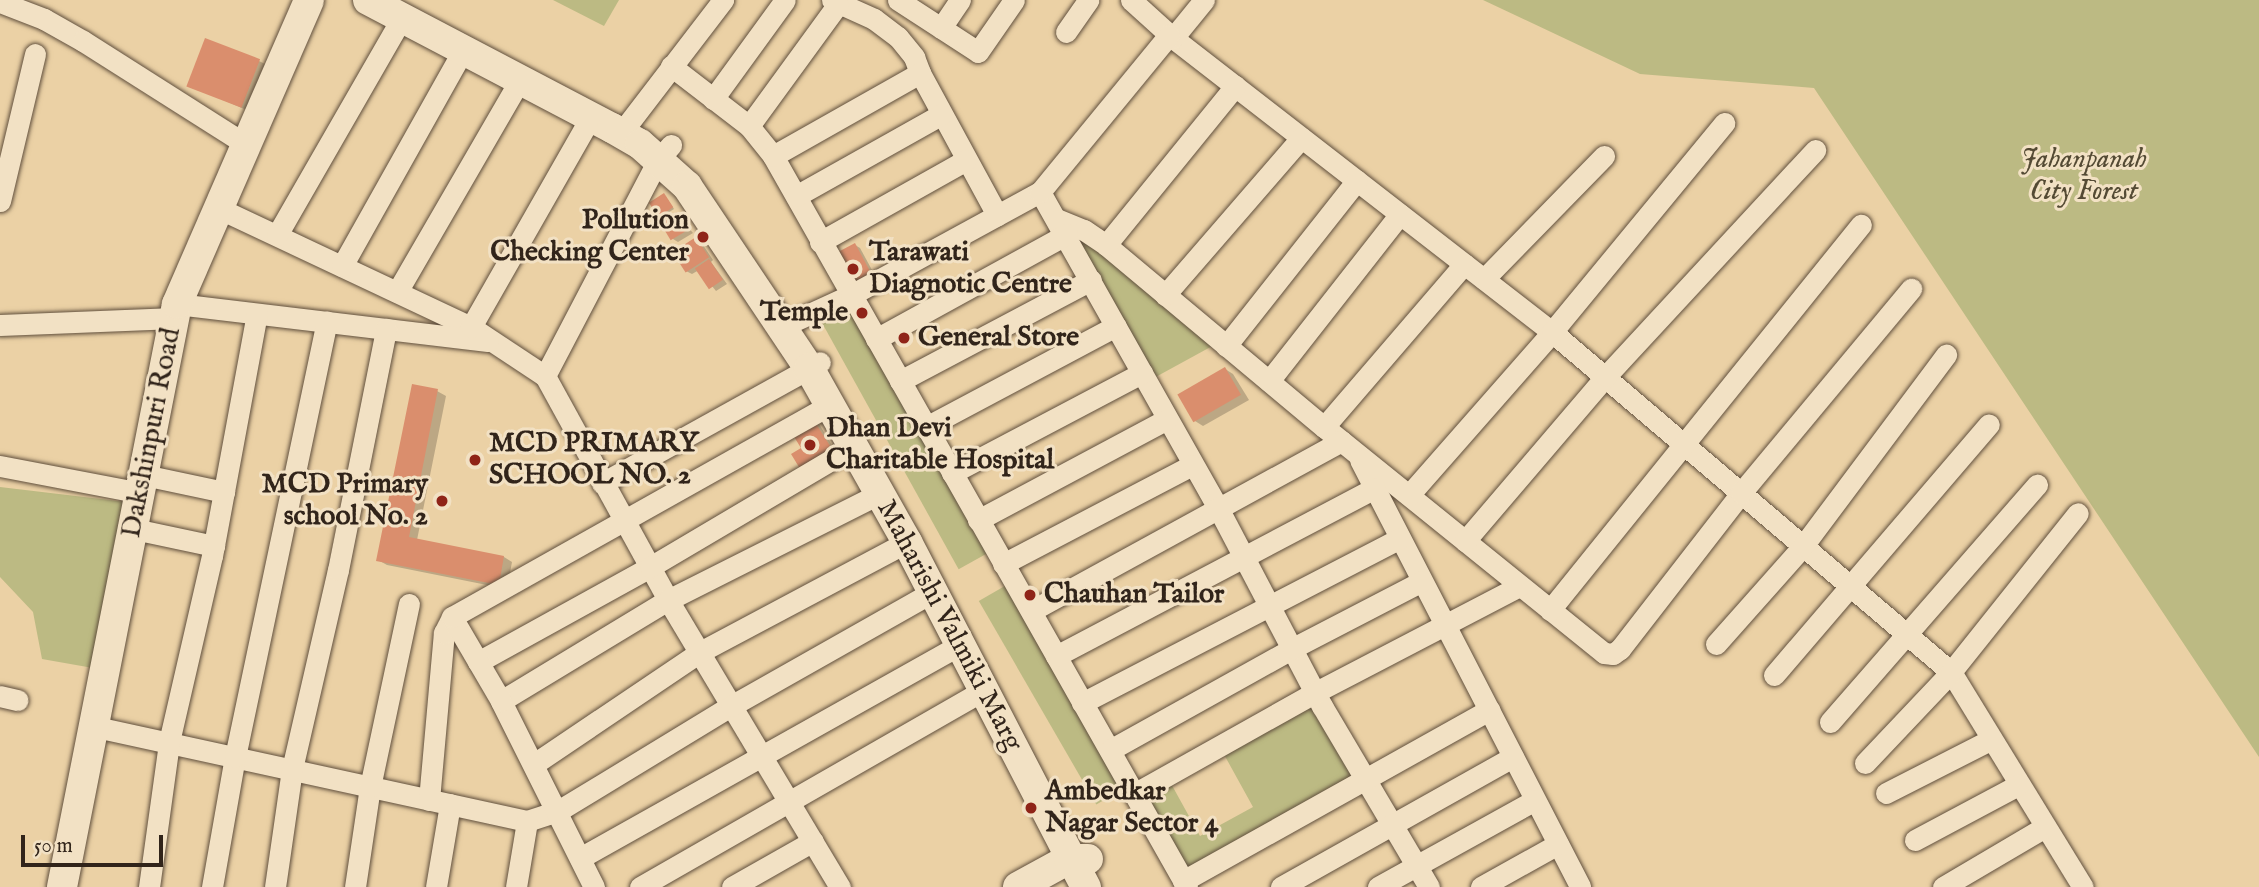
<!DOCTYPE html>
<style>
body{margin:0}
#map{position:relative;width:2259px;height:887px;overflow:hidden;background:#ebd1a5;font-family:"IM FELL English",serif}
div>[style]{position:absolute}
[style*='--x']{left:calc(var(--x)*1px);top:calc(var(--y)*1px);width:calc(var(--w)*1px);rotate:calc(var(--a)*1deg)}
.green>*{inset:0;background:#bcba83;transform-origin:0 0}
.shadow>*{inset:0;background:#0003}
.building>*{inset:0;background:#da8e6d;transform-origin:0 0}
.roads{filter:drop-shadow(0 0 2px #604f3d) drop-shadow(0 0 2px #604f3d)}
.street>*{height:21px;margin:-10.5px;padding:0 10.5px;transform-origin:10.5px;border-radius:10.5px;background:#f2e1c4}
.secondary>*{height:30px;margin:-15px;padding:0 15px;transform-origin:15px;border-radius:15px;background:#f2e1c4}
.dots>*{width:19px;height:19px;translate:-50% -50%;box-sizing:border-box;border:4px solid #f2e1c4;border-radius:50%}
span{translate:-50% -50%;white-space:nowrap;text-align:center;line-height:1.15;-webkit-text-stroke:6px #f2e1c4;paint-order:stroke}
.park-label{font-size:28px;color:#544a34;font-style:italic}
.poi-label{font-size:28px;color:#31241a;font-weight:700}
.right{translate:-100% -50%;text-align:right}
.left{translate:0 -50%;text-align:left}
.street-label{font-size:28px;color:#31241a}
.scale{position:absolute;left:21px;top:835px;width:142px;height:32px;box-sizing:border-box;border:4px solid #31241a;border-top:0;padding-left:9px;font-size:21px;line-height:24px;white-space:nowrap;color:#31241a;-webkit-text-stroke:5px #f2e1c4;paint-order:stroke}
</style>
<div id="map">
<div class="green">
<i style="clip-path:polygon(553px 0,619px 0,604px 26px)"></i>
<i style="clip-path:polygon(1483px 0,2259px 0,2259px 757px,1814px 88px,1640px 74px)"></i>
<i style="clip-path:polygon(1069px 228px,1216px 344px,1152px 379px)"></i>
<i style="left:850px;top:299px;width:289px;height:36px;rotate:61deg"></i>
<i style="clip-path:polygon(0 487px,126px 502px,93px 668px,42px 659px,33px 612px,0 577px)"></i>
<i style="left:1010px;top:583px;width:235px;height:36px;rotate:60deg"></i>
<i style="clip-path:polygon(1314px 696px,1361px 777px,1185px 875px,1140px 796px,1169px 780px,1200px 836px,1253px 807px,1221px 749px)"></i>
</div>
<div class="shadow">
<i style="clip-path:polygon(259px 61px,267px 65px,249px 111px,188px 85px)"></i>
<i style="clip-path:polygon(666px 197px,674px 209px,661px 217px,659px 216px)"></i>
<i style="clip-path:polygon(677px 214px,693px 233px,678px 242px,673px 239px)"></i>
<i style="clip-path:polygon(696px 239px,701px 242px,713px 260px,711px 262px,727px 284px,716px 291px,699px 270px,692px 274px,686px 271px)"></i>
<i style="clip-path:polygon(855px 245px,860px 248px,878px 281px,854px 288px)"></i>
<i style="clip-path:polygon(1225px 369px,1233px 374px,1249px 400px,1203px 426px,1195px 421px)"></i>
<i style="clip-path:polygon(437px 391px,446px 396px,417px 540px,504px 557px,512px 562px,507px 589px,387px 565px,378px 560px)"></i>
<i style="clip-path:polygon(813px 421px,819px 424px,838px 455px,803px 449px)"></i>
</div>
<div class="building">
<i style="left:205px;top:38px;width:59px;height:52px;rotate:21deg"></i>
<i style="left:664px;top:193px;width:17px;height:18px;rotate:57deg"></i>
<i style="left:677px;top:212px;width:21px;height:20px;rotate:59deg"></i>
<i style="left:696px;top:237px;width:24px;height:28px;rotate:57deg"></i>
<i style="left:855px;top:243px;width:40px;height:24px;rotate:62deg"></i>
<i style="left:709px;top:259px;width:25px;height:17px;rotate:56deg"></i>
<i style="left:1225px;top:367px;width:32px;height:55px;rotate:60deg"></i>
<i style="clip-path:polygon(412px 384px,438px 389px,409px 537px,504px 556px,499px 585px,376px 561px)"></i>
<i style="clip-path:polygon(813px 419px,834px 452px,802px 472px,791px 454px,801px 448px,791px 432px)"></i>
</div>
<div class="roads">
<div class="street">
<i style="--x:832;--y:0;--w:46;--a:24.3"></i>
<i style="--x:874;--y:19;--w:30;--a:37"></i>
<i style="--x:898;--y:37;--w:26;--a:51"></i>
<i style="--x:914;--y:57;--w:17;--a:69"></i>
<i style="--x:920;--y:73;--w:162;--a:61.5"></i>
<i style="--x:898;--y:0;--w:95;--a:33"></i>
<i style="--x:978;--y:52;--w:63;--a:-55.3"></i>
<i style="--x:1131;--y:0;--w:57;--a:42.1"></i>
<i style="--x:1173;--y:38;--w:480;--a:37.8"></i>
<i style="--x:1552;--y:332;--w:524;--a:40.44"></i>
<i style="--x:1951;--y:672;--w:252;--a:58.5"></i>
<i style="--x:0;--y:2;--w:47;--a:21.1"></i>
<i style="--x:44;--y:19;--w:45;--a:29.4"></i>
<i style="--x:83;--y:41;--w:192;--a:32.4"></i>
<i style="--x:941;--y:28;--w:34;--a:-56"></i>
<i style="--x:1066;--y:32;--w:39;--a:-55"></i>
<i style="--x:1173;--y:38;--w:49;--a:-50.8"></i>
<i style="--x:671;--y:66;--w:98;--a:37.6"></i>
<i style="--x:749;--y:126;--w:38;--a:51"></i>
<i style="--x:773;--y:156;--w:840;--a:60.48"></i>
<i style="--x:713;--y:99;--w:122;--a:-54"></i>
<i style="--x:749;--y:126;--w:151;--a:-53.9"></i>
<i style="--x:621;--y:133;--w:168;--a:-52.5"></i>
<i style="--x:773;--y:156;--w:169;--a:-29.5"></i>
<i style="--x:1040;--y:192;--w:363;--a:60.6"></i>
<i style="--x:1218;--y:508;--w:224;--a:62.3"></i>
<i style="--x:1322;--y:706;--w:210;--a:59.4"></i>
<i style="--x:796;--y:196;--w:167;--a:-29.3"></i>
<i style="--x:0;--y:201;--w:151;--a:-76.6"></i>
<i style="--x:218;--y:208;--w:280;--a:25.2"></i>
<i style="--x:471;--y:327;--w:89;--a:33.5"></i>
<i style="--x:545;--y:376;--w:256;--a:61.2"></i>
<i style="--x:668;--y:600;--w:335;--a:59.1"></i>
<i style="--x:1059;--y:220;--w:27;--a:22"></i>
<i style="--x:1084;--y:230;--w:27;--a:34"></i>
<i style="--x:1106;--y:245;--w:284;--a:39.9"></i>
<i style="--x:1324;--y:427;--w:360;--a:38.9"></i>
<i style="--x:1604;--y:653;--w:9;--a:6"></i>
<i style="--x:1613;--y:654;--w:9;--a:-36"></i>
<i style="--x:1620;--y:649;--w:197;--a:-52.2"></i>
<i style="--x:1741;--y:493;--w:266;--a:-50.2"></i>
<i style="--x:277;--y:235;--w:250;--a:-60.1"></i>
<i style="--x:820;--y:242;--w:167;--a:-29.3"></i>
<i style="--x:1106;--y:245;--w:205;--a:-50.9"></i>
<i style="--x:342;--y:266;--w:248;--a:-60.7"></i>
<i style="--x:1484;--y:279;--w:172;--a:-45.7"></i>
<i style="--x:397;--y:292;--w:245;--a:-59.9"></i>
<i style="--x:1165;--y:295;--w:208;--a:-49.1"></i>
<i style="--x:177;--y:304;--w:313;--a:6.8"></i>
<i style="--x:0;--y:325;--w:175;--a:-2.3"></i>
<i style="--x:783;--y:326;--w:75;--a:-24.5"></i>
<i style="--x:851;--y:295;--w:215;--a:-28.6"></i>
<i style="--x:1040;--y:192;--w:203;--a:-50.6"></i>
<i style="--x:471;--y:327;--w:242;--a:-60.3"></i>
<i style="--x:876;--y:339;--w:218;--a:-28.8"></i>
<i style="--x:1226;--y:346;--w:211;--a:-51.7"></i>
<i style="--x:545;--y:376;--w:244;--a:-62.4"></i>
<i style="--x:658;--y:160;--w:20;--a:-49"></i>
<i style="--x:900;--y:381;--w:216;--a:-27.9"></i>
<i style="--x:1269;--y:381;--w:212;--a:-51.9"></i>
<i style="--x:926;--y:427;--w:215;--a:-28"></i>
<i style="--x:1324;--y:427;--w:215;--a:-49.3"></i>
<i style="--x:1360;--y:460;--w:480;--a:62.7"></i>
<i style="--x:0;--y:466;--w:144;--a:10.8"></i>
<i style="--x:952;--y:473;--w:215;--a:-27.8"></i>
<i style="--x:144;--y:475;--w:82;--a:12"></i>
<i style="--x:602;--y:483;--w:249;--a:-29"></i>
<i style="--x:1409;--y:495;--w:217;--a:-48.7"></i>
<i style="--x:1552;--y:332;--w:271;--a:-50.5"></i>
<i style="--x:978;--y:520;--w:214;--a:-28.1"></i>
<i style="--x:134;--y:529;--w:82;--a:12"></i>
<i style="--x:1465;--y:541;--w:217;--a:-49.5"></i>
<i style="--x:1606;--y:376;--w:308;--a:-47.2"></i>
<i style="--x:1003;--y:564;--w:213;--a:-27.6"></i>
<i style="--x:1550;--y:610;--w:495;--a:-51.1"></i>
<i style="--x:1031;--y:611;--w:354;--a:-28.7"></i>
<i style="--x:1716;--y:644;--w:131;--a:-48.4"></i>
<i style="--x:1803;--y:546;--w:239;--a:-53.2"></i>
<i style="--x:1056;--y:656;--w:360;--a:-27.8"></i>
<i style="--x:478;--y:662;--w:196;--a:-28.9"></i>
<i style="--x:650;--y:567;--w:236;--a:-30.6"></i>
<i style="--x:1774;--y:675;--w:330;--a:-49.4"></i>
<i style="--x:0;--y:696;--w:18;--a:13"></i>
<i style="--x:501;--y:701;--w:195;--a:-31.2"></i>
<i style="--x:668;--y:600;--w:236;--a:-26.7"></i>
<i style="--x:1082;--y:703;--w:357;--a:-27.4"></i>
<i style="--x:1830;--y:722;--w:315;--a:-48.9"></i>
<i style="--x:96;--y:727;--w:441;--a:12.3"></i>
<i style="--x:527;--y:821;--w:33;--a:-18"></i>
<i style="--x:558;--y:811;--w:202;--a:-31.3"></i>
<i style="--x:731;--y:706;--w:230;--a:-29.5"></i>
<i style="--x:1110;--y:750;--w:210;--a:-29.1"></i>
<i style="--x:1293;--y:648;--w:145;--a:-27.4"></i>
<i style="--x:1865;--y:763;--w:125;--a:-46.6"></i>
<i style="--x:1951;--y:672;--w:203;--a:-51.4"></i>
<i style="--x:534;--y:764;--w:200;--a:-34"></i>
<i style="--x:700;--y:652;--w:234;--a:-28"></i>
<i style="--x:1886;--y:793;--w:117;--a:-27"></i>
<i style="--x:1134;--y:794;--w:209;--a:-29.3"></i>
<i style="--x:1316;--y:692;--w:230;--a:-27.5"></i>
<i style="--x:429;--y:800;--w:168;--a:-84.9"></i>
<i style="--x:444;--y:633;--w:18;--a:-63"></i>
<i style="--x:1915;--y:840;--w:117;--a:-28.1"></i>
<i style="--x:580;--y:858;--w:435;--a:-29.3"></i>
<i style="--x:1183;--y:881;--w:351;--a:-29.2"></i>
<i style="--x:149;--y:887;--w:146;--a:-82.1"></i>
<i style="--x:169;--y:742;--w:191;--a:-77"></i>
<i style="--x:212;--y:556;--w:246;--a:-79.5"></i>
<i style="--x:212;--y:887;--w:132;--a:-80"></i>
<i style="--x:235;--y:757;--w:445;--a:-78.1"></i>
<i style="--x:275;--y:887;--w:119;--a:-81.8"></i>
<i style="--x:292;--y:769;--w:204;--a:-77"></i>
<i style="--x:338;--y:570;--w:246;--a:-78.7"></i>
<i style="--x:355;--y:887;--w:101;--a:-81.5"></i>
<i style="--x:370;--y:787;--w:187;--a:-78"></i>
<i style="--x:436;--y:887;--w:84;--a:-80.4"></i>
<i style="--x:516;--y:887;--w:67;--a:-80.5"></i>
<i style="--x:594;--y:887;--w:208;--a:-116.6"></i>
<i style="--x:501;--y:701;--w:97;--a:-120.3"></i>
<i style="--x:452;--y:617;--w:433;--a:-29.3"></i>
<i style="--x:640;--y:887;--w:396;--a:-29.8"></i>
<i style="--x:732;--y:887;--w:93;--a:-29.6"></i>
<i style="--x:1281;--y:887;--w:266;--a:-29.3"></i>
<i style="--x:1378;--y:887;--w:179;--a:-29"></i>
<i style="--x:1481;--y:887;--w:88;--a:-29.2"></i>
<i style="--x:1943;--y:887;--w:118;--a:-30.5"></i>
</div>
<div class="secondary">
<i style="--x:368;--y:0;--w:276;--a:27.7"></i>
<i style="--x:612;--y:128;--w:32;--a:30"></i>
<i style="--x:640;--y:144;--w:63;--a:41.8"></i>
<i style="--x:687;--y:186;--w:219;--a:56.2"></i>
<i style="--x:809;--y:368;--w:200;--a:60.6"></i>
<i style="--x:907;--y:542;--w:389;--a:62.6"></i>
<i style="--x:62;--y:887;--w:594;--a:-78.84"></i>
<i style="--x:177;--y:304;--w:331;--a:-66.5"></i>
<i style="--x:1018;--y:887;--w:58;--a:-28.8"></i>
<i style="--x:1069;--y:859;--w:19;--a:0"></i>
</div>
</div>
<div class="dots">
<i style="left:703px;top:237px;background:#8f2418"></i>
<i style="left:853px;top:269px;background:#8f2418"></i>
<i style="left:862px;top:313px;background:#8f2418"></i>
<i style="left:904px;top:338px;background:#8f2418"></i>
<i style="left:810px;top:445px;background:#8f2418"></i>
<i style="left:475px;top:460px;background:#8f2418"></i>
<i style="left:442px;top:501px;background:#8f2418"></i>
<i style="left:1030px;top:595px;background:#8f2418"></i>
<i style="left:1031px;top:808px;background:#8f2418"></i>
</div>
<div class="park-label">
<span style="left:2084px;top:176px">Jahanpanah<br>City Forest</span>
</div>
<div class="poi-label">
<span class="right" style="left:689px;top:237px">Pollution<br>Checking Center</span>
<span class="left" style="left:869px;top:269px">Tarawati<br>Diagnotic Centre</span>
<span class="right" style="left:848px;top:313px">Temple</span>
<span class="left" style="left:918px;top:338px">General Store</span>
<span class="left" style="left:826px;top:445px">Dhan Devi<br>Charitable Hospital</span>
<span class="left" style="left:489px;top:460px">MCD PRIMARY<br>SCHOOL NO. 2</span>
<span class="right" style="left:428px;top:501px">MCD Primary<br>school No. 2</span>
<span class="left" style="left:1044px;top:595px">Chauhan Tailor</span>
<span class="left" style="left:1045px;top:808px">Ambedkar<br>Nagar Sector 4</span>
</div>
<div class="street-label">
<span style="left:152px;top:433px;rotate:-79deg">Dakshinpuri Road</span>
<span style="left:949px;top:626px;rotate:62deg">Maharishi Valmiki Marg</span>
</div>
<div class="scale">50 m</div>
</div>
